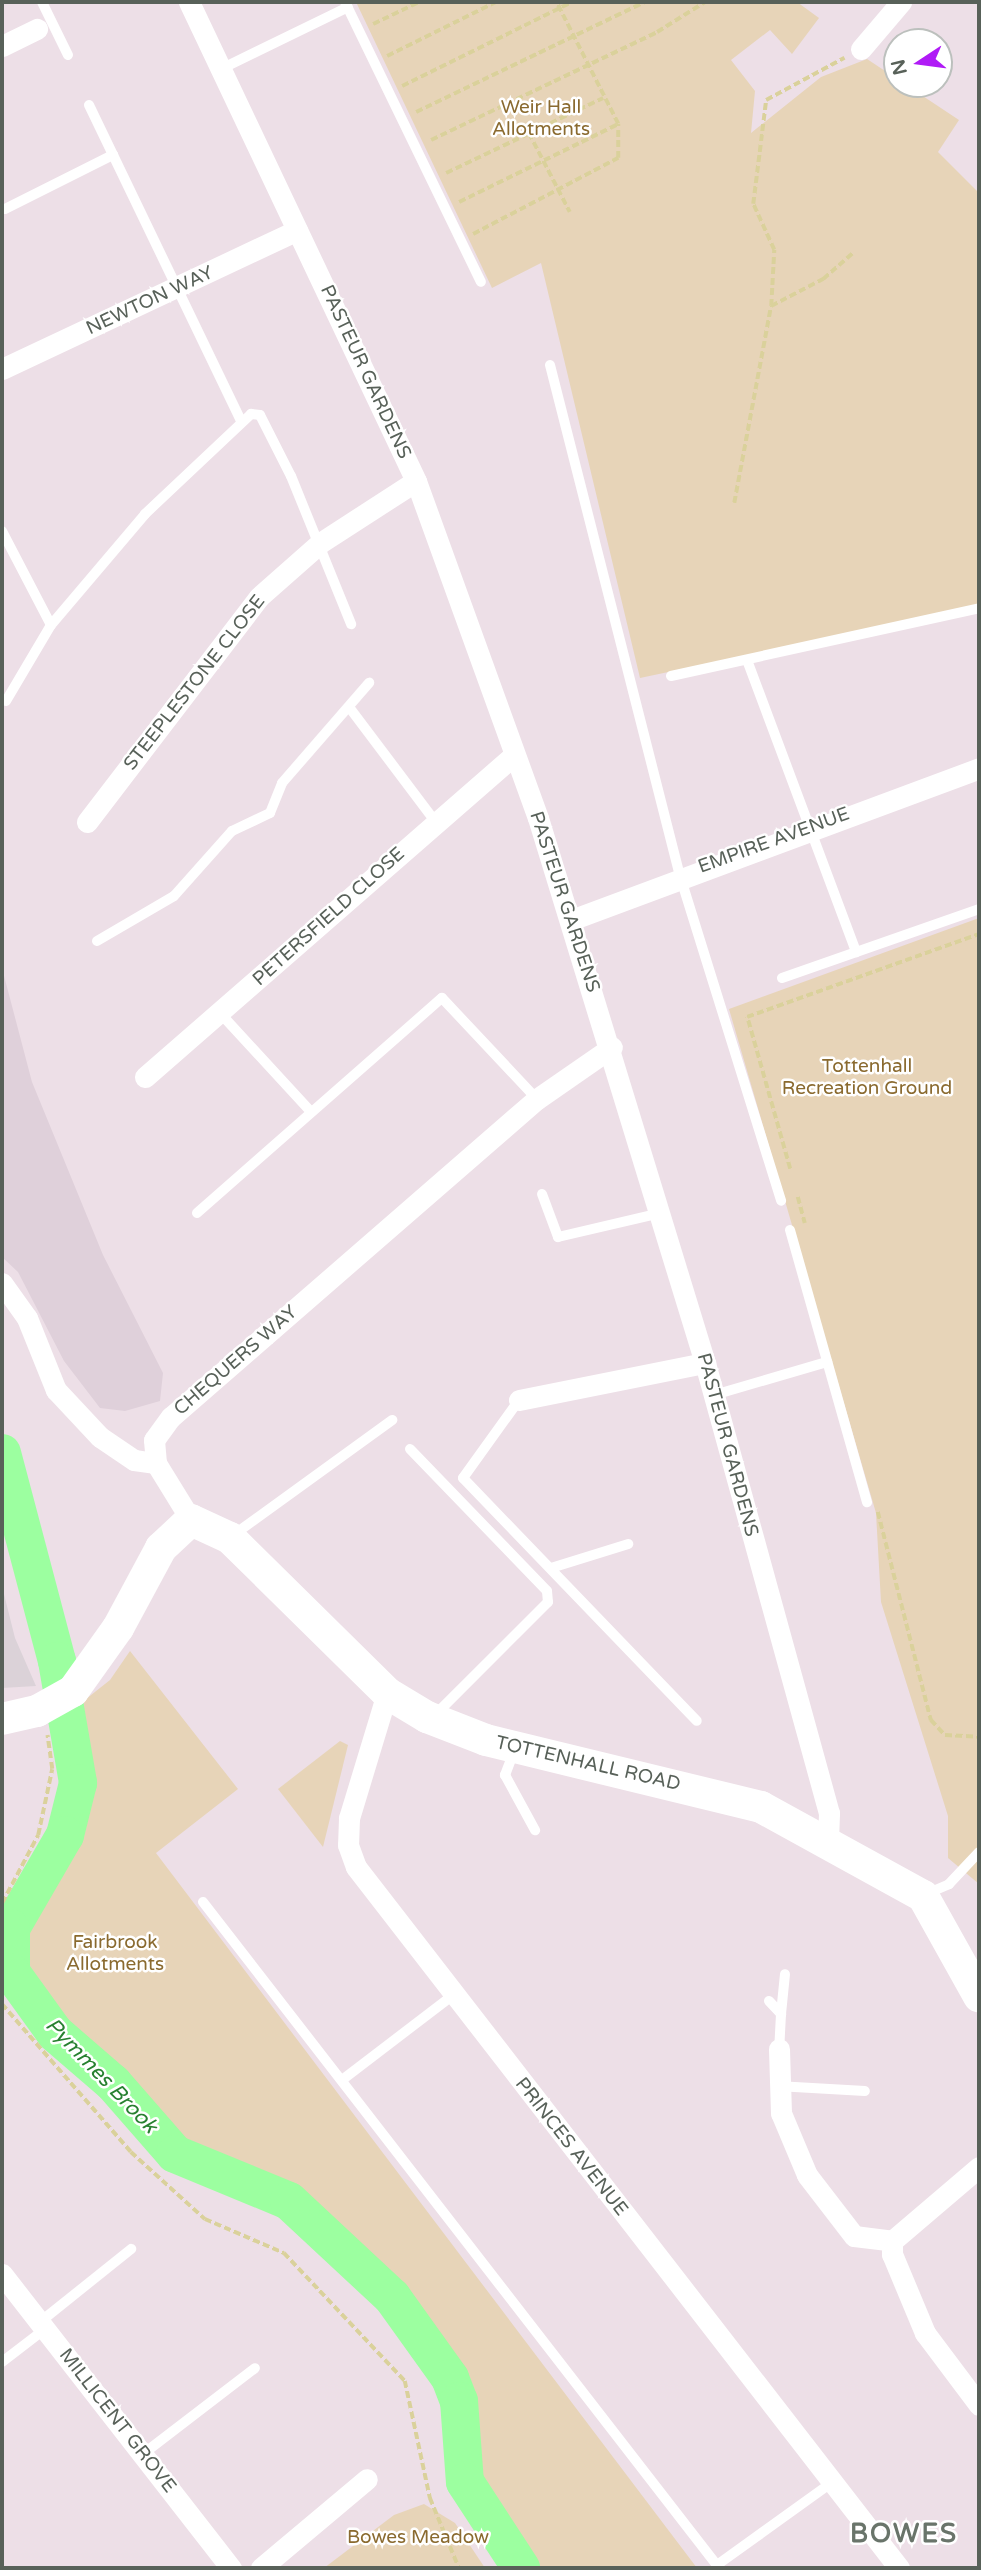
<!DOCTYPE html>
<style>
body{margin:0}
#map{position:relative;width:981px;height:2570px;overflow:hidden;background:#eddfe7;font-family:"Varela Round",sans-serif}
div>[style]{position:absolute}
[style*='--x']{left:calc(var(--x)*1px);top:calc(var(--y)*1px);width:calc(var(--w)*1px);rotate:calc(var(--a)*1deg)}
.industrial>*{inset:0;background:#dbd2d8}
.education>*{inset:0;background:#dfd0da}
.green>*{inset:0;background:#e7d4b8}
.river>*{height:38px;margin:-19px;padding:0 19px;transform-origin:19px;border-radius:19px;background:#9cffa0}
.path>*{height:3.5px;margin-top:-1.75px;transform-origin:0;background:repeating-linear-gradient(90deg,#dad19b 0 7px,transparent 0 10.5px)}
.lane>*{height:10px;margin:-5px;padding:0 5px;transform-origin:5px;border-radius:5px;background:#fff}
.street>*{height:21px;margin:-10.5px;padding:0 10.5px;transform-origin:10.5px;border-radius:10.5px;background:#fff}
.secondary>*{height:32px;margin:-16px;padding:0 16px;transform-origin:16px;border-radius:16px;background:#fff}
span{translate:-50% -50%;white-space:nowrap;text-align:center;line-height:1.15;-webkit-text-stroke:5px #fff;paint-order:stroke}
.park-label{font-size:19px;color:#8a6a2f}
.street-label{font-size:19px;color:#586159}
.water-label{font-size:21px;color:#288131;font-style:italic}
.district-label{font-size:26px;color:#69746a;font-weight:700;letter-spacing:2px}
.frame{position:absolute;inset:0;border:4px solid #586159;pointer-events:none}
.north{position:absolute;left:883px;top:28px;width:70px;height:70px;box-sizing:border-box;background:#fff;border:2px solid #bcc0bd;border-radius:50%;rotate:257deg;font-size:19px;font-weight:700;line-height:28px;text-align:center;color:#586159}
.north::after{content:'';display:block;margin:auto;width:24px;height:32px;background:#b01bf6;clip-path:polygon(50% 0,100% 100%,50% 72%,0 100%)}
</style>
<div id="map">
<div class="industrial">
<i style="clip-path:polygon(2px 1586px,15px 1638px,36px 1686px,2px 1688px)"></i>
</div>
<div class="education">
<i style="clip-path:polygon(2px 968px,32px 1082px,103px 1255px,163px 1373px,160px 1401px,125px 1411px,100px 1408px,64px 1361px,18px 1272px,2px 1257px)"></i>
</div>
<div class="green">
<i style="clip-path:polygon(356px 2px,797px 2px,819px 18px,792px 54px,770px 30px,731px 60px,755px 91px,751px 133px,821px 77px,867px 59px,959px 120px,938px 152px,979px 193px,979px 606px,640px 678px,541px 263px,492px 288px)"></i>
<i style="clip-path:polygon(979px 918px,979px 1884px,948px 1858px,948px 1816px,881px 1602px,876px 1513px,729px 1009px)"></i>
<i style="clip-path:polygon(130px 1651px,238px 1789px,156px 1853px,697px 2568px,532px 2568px,473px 2479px,460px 2374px,403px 2297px,287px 2190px,185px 2150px,33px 2000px,21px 1976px,20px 1933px,54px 1885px,76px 1824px,82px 1777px,76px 1707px,110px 1680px)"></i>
<i style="clip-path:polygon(340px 1741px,348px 1745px,323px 1847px,278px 1789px)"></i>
<i style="clip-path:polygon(424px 2504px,455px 2523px,485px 2568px,324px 2568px,394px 2515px)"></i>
</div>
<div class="river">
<i style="--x:2;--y:1453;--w:215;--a:75.2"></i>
<i style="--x:57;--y:1661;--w:124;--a:80.2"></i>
<i style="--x:78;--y:1783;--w:54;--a:104"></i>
<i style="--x:65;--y:1835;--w:108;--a:120.1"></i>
<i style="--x:11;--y:1928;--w:44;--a:90"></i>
<i style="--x:11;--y:1972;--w:75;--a:54.2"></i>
<i style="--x:55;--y:2033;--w:77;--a:40.8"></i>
<i style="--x:113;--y:2083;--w:94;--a:48.9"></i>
<i style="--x:175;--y:2154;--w:123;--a:22.4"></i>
<i style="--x:289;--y:2201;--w:141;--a:43"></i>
<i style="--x:392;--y:2297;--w:100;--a:54.4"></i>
<i style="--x:450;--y:2378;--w:25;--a:69"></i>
<i style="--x:459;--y:2401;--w:81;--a:85.8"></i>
<i style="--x:465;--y:2482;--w:103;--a:56.9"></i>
</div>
<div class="path">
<i style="--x:373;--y:24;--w:51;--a:-25.6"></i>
<i style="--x:387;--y:56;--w:122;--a:-26.4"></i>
<i style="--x:402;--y:86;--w:190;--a:-26.3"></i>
<i style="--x:416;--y:112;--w:254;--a:-25.7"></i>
<i style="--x:529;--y:133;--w:89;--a:62.6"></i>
<i style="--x:431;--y:140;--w:250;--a:-25.5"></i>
<i style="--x:657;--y:32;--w:57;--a:-32"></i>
<i style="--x:446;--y:173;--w:174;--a:-25.5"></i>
<i style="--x:459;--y:202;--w:177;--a:-26.1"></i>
<i style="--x:473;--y:234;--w:164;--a:-27.7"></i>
<i style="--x:618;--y:158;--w:34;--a:-90"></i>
<i style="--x:618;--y:124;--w:137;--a:-116.9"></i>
<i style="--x:771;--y:306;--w:59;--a:-27.4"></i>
<i style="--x:823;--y:279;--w:41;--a:-41.1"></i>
<i style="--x:734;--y:503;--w:200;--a:-79.4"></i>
<i style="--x:771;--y:306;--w:56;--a:-86.9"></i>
<i style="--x:774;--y:250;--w:51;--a:-114.5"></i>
<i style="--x:753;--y:204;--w:105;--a:-82.9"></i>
<i style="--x:766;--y:100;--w:89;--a:-28.3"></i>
<i style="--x:790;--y:1169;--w:158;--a:-105.8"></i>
<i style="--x:747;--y:1017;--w:246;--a:-19.7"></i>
<i style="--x:798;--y:1197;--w:27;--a:75"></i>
<i style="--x:878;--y:1512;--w:215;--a:75.7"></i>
<i style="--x:931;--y:1720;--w:21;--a:47"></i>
<i style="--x:945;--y:1735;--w:34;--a:3"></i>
<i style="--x:2;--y:1903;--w:77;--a:-62.1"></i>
<i style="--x:38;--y:1835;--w:67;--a:-78"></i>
<i style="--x:52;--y:1769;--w:34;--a:-98"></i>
<i style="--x:2;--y:2004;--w:196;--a:48.9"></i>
<i style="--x:131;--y:2152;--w:100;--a:42.2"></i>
<i style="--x:205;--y:2219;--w:86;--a:23.3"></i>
<i style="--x:284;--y:2253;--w:176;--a:46.6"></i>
<i style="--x:405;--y:2381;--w:120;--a:77.9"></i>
<i style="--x:430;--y:2498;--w:76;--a:67.5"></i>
</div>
<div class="lane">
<i style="--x:42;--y:2;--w:59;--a:63.9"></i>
<i style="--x:345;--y:2;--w:311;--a:64.1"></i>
<i style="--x:221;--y:69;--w:141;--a:-26"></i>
<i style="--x:89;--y:105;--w:351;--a:64.3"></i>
<i style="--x:5;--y:209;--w:121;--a:-26.6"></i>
<i style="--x:550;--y:365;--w:527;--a:75.73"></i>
<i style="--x:680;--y:876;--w:340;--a:72.7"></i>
<i style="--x:2;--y:531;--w:106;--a:62.5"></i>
<i style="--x:747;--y:660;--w:312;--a:69.5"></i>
<i style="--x:671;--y:676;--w:315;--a:-12.4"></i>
<i style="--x:6;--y:701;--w:88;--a:-59.4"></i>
<i style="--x:51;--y:625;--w:145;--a:-49.7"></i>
<i style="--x:145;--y:514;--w:146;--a:-43.3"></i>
<i style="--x:251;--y:414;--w:9;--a:6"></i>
<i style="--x:260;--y:415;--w:68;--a:63.1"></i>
<i style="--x:291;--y:476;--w:160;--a:67.9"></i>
<i style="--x:349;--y:707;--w:143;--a:53"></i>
<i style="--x:97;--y:941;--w:89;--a:-30.3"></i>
<i style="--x:174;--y:896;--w:87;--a:-48.3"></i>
<i style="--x:232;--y:831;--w:42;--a:-25.3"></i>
<i style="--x:270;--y:813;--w:32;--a:-68"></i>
<i style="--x:282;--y:783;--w:133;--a:-49"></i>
<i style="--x:782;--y:978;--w:209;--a:-19.3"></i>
<i style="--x:221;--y:1014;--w:133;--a:47.4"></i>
<i style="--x:542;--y:1194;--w:46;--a:69.6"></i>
<i style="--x:558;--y:1237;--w:106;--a:-13.1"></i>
<i style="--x:197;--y:1213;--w:326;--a:-41.3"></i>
<i style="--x:442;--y:998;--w:139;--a:46.8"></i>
<i style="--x:790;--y:1230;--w:283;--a:74.2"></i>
<i style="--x:714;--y:1395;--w:118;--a:-16.3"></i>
<i style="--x:519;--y:1400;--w:96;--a:125.7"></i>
<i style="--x:463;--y:1478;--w:337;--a:46.1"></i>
<i style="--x:410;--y:1449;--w:197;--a:46"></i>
<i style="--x:547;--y:1591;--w:11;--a:85"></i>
<i style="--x:548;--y:1602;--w:160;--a:135"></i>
<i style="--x:232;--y:1536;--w:198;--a:-35.9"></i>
<i style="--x:551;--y:1568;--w:81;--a:-17.3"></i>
<i style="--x:515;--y:1749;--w:28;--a:111"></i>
<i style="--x:505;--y:1775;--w:63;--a:61.4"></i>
<i style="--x:926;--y:1894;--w:25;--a:-23"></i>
<i style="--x:949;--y:1884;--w:44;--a:-46.8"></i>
<i style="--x:203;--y:1902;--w:843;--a:52.23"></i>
<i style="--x:769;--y:2001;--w:18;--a:47"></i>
<i style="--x:781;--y:2014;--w:35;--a:93"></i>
<i style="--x:781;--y:2014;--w:40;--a:-84.3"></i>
<i style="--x:342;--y:2080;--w:140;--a:-37.4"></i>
<i style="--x:777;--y:2086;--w:88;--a:3.3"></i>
<i style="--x:40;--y:2322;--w:117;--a:-38.7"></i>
<i style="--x:2;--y:2362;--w:54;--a:-37.5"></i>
<i style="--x:143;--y:2454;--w:141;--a:-37.5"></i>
<i style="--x:717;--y:2565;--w:140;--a:-35.7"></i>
</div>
<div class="street">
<i style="--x:189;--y:2;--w:530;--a:64.64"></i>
<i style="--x:416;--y:481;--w:358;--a:70.1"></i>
<i style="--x:538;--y:818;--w:570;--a:72.96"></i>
<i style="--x:705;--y:1363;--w:467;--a:74.6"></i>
<i style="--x:829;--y:1813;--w:28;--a:92"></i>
<i style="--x:2;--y:46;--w:39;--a:-26"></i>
<i style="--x:861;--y:49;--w:62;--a:-49.6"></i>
<i style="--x:2;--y:369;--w:326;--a:-25.2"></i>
<i style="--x:87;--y:822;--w:283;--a:-52.6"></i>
<i style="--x:259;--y:597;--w:81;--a:-41.5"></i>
<i style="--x:320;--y:543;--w:114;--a:-32.9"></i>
<i style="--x:571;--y:920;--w:435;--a:-20.4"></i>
<i style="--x:145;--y:1077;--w:487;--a:-41.1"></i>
<i style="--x:2;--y:1283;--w:43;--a:54.5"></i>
<i style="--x:27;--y:1318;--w:78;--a:68.1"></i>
<i style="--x:56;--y:1390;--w:64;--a:46.9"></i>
<i style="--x:100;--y:1437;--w:41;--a:34.1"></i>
<i style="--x:134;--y:1460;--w:22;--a:8"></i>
<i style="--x:519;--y:1400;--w:190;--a:-11.3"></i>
<i style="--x:191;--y:1520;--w:67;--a:-121.6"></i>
<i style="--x:156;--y:1463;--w:23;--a:-95"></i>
<i style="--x:154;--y:1440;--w:29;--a:-54"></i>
<i style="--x:171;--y:1417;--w:485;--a:-41"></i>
<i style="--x:537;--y:1099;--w:91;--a:-34.7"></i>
<i style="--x:387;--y:1693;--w:131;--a:106.9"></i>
<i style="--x:349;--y:1818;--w:27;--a:92"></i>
<i style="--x:348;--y:1845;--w:23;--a:70"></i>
<i style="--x:356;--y:1867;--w:887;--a:52.24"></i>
<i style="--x:779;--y:2049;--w:64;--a:88.2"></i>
<i style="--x:781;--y:2113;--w:67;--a:67.2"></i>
<i style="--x:807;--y:2175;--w:77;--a:52.4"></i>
<i style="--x:854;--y:2236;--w:38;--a:7"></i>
<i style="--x:979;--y:2167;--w:114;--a:139.6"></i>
<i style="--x:892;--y:2241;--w:13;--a:90"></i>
<i style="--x:892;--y:2254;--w:86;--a:67.3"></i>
<i style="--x:925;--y:2333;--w:90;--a:53.1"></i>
<i style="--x:2;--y:2274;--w:373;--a:52.1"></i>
<i style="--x:261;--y:2568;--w:138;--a:-40"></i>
</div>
<div class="secondary">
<i style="--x:2;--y:1719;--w:36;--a:-13"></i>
<i style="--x:37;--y:1711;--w:41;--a:-29.1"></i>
<i style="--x:73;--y:1691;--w:77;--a:-54.5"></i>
<i style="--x:118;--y:1628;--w:91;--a:-61.7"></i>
<i style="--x:161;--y:1548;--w:41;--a:-43"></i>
<i style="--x:191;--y:1520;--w:43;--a:24.8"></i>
<i style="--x:230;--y:1538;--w:221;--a:44.6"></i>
<i style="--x:387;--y:1693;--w:47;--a:31"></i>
<i style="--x:427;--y:1717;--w:63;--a:21.3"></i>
<i style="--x:486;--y:1740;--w:283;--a:13.7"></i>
<i style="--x:761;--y:1807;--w:185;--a:28.8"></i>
<i style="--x:923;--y:1896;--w:115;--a:60.8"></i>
</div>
<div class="park-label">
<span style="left:541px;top:119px">Weir Hall<br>Allotments</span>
<span style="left:867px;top:1078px">Tottenhall<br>Recreation Ground</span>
<span style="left:115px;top:1954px">Fairbrook<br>Allotments</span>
<span style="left:418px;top:2538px">Bowes Meadow</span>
</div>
<div class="street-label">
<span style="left:150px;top:301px;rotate:-25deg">NEWTON WAY</span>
<span style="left:365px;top:372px;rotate:65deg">PASTEUR GARDENS</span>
<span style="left:195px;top:683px;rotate:-52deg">STEEPLESTONE CLOSE</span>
<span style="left:774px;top:841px;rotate:-20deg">EMPIRE AVENUE</span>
<span style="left:564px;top:902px;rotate:72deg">PASTEUR GARDENS</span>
<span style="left:329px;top:917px;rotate:-42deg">PETERSFIELD CLOSE</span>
<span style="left:236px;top:1361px;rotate:-41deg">CHEQUERS WAY</span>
<span style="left:727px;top:1445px;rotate:75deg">PASTEUR GARDENS</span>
<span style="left:588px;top:1764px;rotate:13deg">TOTTENHALL ROAD</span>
<span style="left:571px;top:2147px;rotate:52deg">PRINCES AVENUE</span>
<span style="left:117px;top:2421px;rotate:52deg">MILLICENT GROVE</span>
</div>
<div class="water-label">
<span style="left:101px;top:2076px;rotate:46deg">Pymmes Brook</span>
</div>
<div class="district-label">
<span style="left:904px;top:2534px">BOWES</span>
</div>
<div class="frame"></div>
<div class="north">N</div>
</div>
